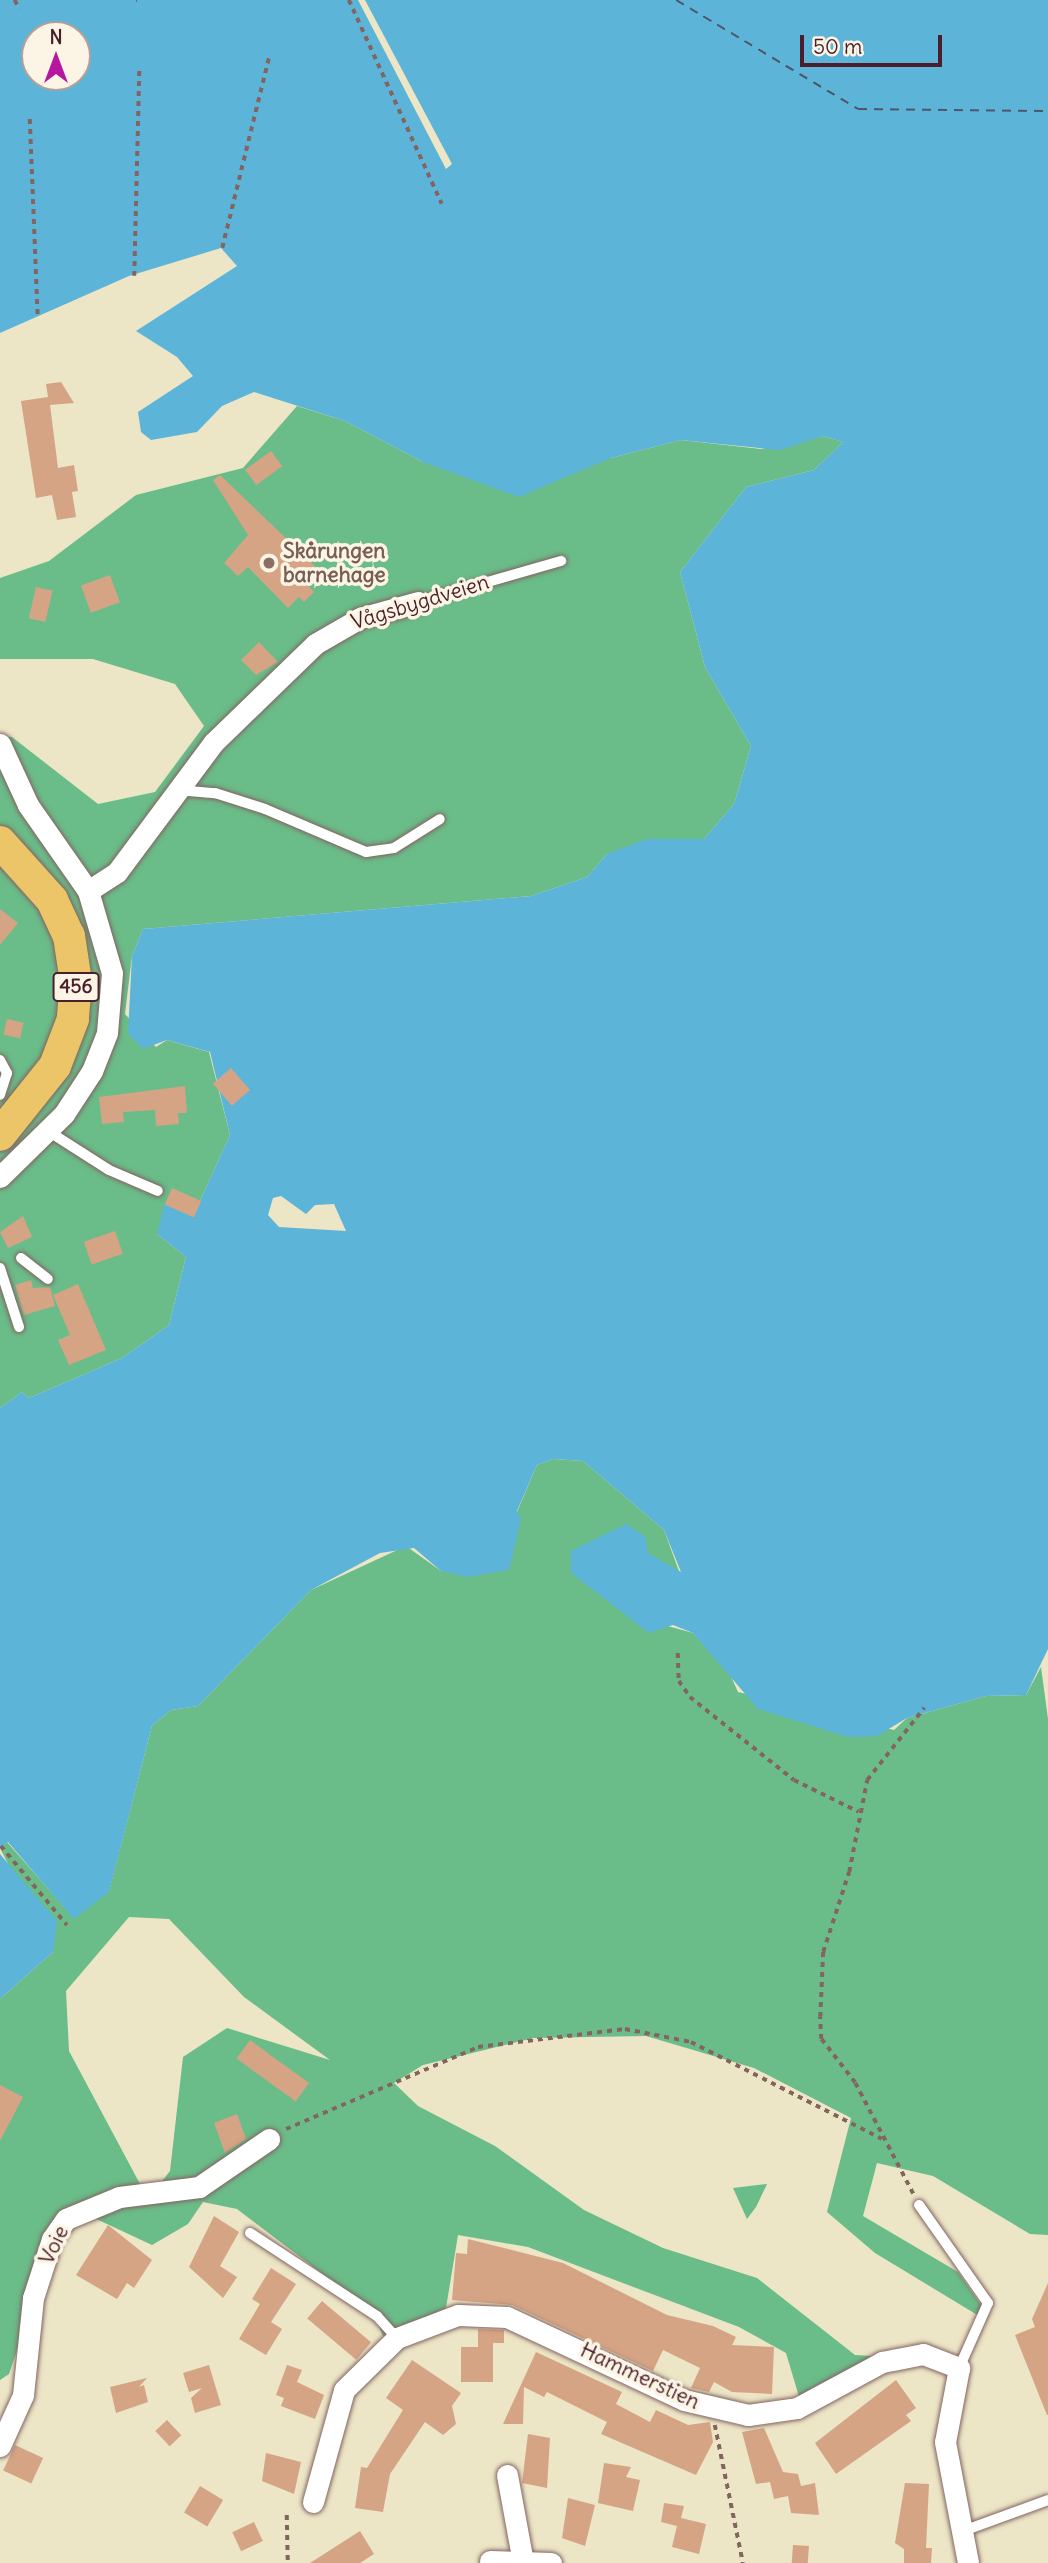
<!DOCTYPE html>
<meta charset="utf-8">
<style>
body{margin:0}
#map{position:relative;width:1048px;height:2563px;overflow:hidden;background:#ece5c6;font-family:Delius,sans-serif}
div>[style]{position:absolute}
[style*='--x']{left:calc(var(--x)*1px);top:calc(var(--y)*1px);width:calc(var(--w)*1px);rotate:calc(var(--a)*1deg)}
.forest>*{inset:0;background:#6abc89}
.water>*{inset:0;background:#5cb5d9}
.ferry>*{height:2px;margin-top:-1px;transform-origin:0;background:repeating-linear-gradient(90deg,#505468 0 9px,transparent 0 16px)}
.building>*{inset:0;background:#d5a484;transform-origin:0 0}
.path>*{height:3.5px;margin-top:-1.75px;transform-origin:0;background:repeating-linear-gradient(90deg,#836461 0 5px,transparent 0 10px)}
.roads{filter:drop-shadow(0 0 2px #836461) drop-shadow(0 0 2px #836461)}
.service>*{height:10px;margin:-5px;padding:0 5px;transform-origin:5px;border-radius:5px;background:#fff}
.minor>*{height:21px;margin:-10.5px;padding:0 10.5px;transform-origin:10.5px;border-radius:10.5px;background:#fff}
.primary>*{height:32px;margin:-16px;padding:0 16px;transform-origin:16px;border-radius:16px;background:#edc569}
.dots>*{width:19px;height:19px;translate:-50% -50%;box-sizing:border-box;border:4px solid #fcf5e5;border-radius:50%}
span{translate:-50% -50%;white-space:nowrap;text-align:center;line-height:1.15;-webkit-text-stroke:7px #fcf5e5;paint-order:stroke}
.shield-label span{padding:2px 5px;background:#fcf5e5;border:2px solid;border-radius:5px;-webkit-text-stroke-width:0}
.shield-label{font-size:19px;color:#4a1f2b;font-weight:700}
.education-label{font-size:21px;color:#785e54;font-weight:700}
.left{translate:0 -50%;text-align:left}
.street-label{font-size:21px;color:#4a1f2b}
.north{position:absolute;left:21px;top:21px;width:70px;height:70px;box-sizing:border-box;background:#fcf5e5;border:2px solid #b59f9b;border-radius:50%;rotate:0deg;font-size:19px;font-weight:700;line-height:28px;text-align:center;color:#4a1f2b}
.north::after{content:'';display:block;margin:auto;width:24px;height:32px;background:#b5179e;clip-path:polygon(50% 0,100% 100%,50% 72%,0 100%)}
.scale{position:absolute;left:800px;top:35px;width:142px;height:32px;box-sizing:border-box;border:4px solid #4a1f2b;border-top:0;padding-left:9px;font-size:21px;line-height:24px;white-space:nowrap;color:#4a1f2b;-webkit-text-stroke:5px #fcf5e5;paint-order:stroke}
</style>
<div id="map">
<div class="forest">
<i style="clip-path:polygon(297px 406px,345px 421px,423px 462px,611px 458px,681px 440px,761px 449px,823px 436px,843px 442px,814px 470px,746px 487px,680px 572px,705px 667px,751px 746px,734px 804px,704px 839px,607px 854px,587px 877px,531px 896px,143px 929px,132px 956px,125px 1014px,156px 1047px,167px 1040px,209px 1052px,230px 1135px,200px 1201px,157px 1234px,186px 1257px,169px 1325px,122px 1358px,29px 1398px,22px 1392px,0 1408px,0 736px,12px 737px,98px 804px,155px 792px,204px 726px,175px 684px,93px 659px,0 659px,0 578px,49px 561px,136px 495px,243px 468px)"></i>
<i style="clip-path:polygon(evenodd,553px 1459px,583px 1461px,664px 1530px,680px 1574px,647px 1553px,626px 1524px,664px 1625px,693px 1633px,729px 1672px,738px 1692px,894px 1730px,907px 1718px,986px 1696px,1026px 1695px,1041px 1667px,1048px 1719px,1048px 2235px,1030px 2234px,933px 2176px,877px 2163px,863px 2216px,958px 2272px,981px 2305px,979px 2316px,875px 2253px,827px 2212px,851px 2118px,754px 2068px,646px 2036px,533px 2038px,423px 2065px,394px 2083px,418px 2106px,495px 2146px,584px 2210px,663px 2248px,757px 2278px,855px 2355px,903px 2358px,803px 2410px,786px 2353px,739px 2327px,528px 2247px,458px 2235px,446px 2308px,383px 2336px,373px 2312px,237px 2209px,203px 2202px,188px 2224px,152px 2245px,92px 2217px,58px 2229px,9px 2374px,0 2380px,0 1999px,53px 1952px,0 1848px,7px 1842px,74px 1918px,109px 1891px,152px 1726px,171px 1710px,198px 1706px,311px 1590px,406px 1546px,441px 1571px,517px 1512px,537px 1465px,553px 1459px,129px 1917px,169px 1919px,244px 1997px,330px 2060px,227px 2028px,183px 2057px,170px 2171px,148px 2199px,69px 2051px,66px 1991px,129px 1917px)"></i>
<i style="clip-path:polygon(767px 2184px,756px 2207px,747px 2219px,733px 2188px)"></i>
</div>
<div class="water">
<i style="clip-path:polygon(evenodd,0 0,358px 0,446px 169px,452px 164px,365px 0,1048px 0,1048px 1649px,1026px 1695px,986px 1696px,907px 1718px,877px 1736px,848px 1737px,758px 1709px,693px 1633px,673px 1625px,649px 1633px,571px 1573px,571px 1551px,626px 1524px,645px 1536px,648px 1553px,681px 1572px,664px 1530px,583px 1461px,553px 1459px,537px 1465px,517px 1511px,521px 1519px,509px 1570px,467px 1577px,441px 1571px,414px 1548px,380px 1553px,311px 1590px,198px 1706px,171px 1710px,152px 1726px,109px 1892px,74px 1919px,8px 1842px,0 1848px,0 1408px,22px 1392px,29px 1398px,122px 1358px,169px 1325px,186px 1257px,157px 1234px,164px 1205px,200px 1201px,230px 1135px,210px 1052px,167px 1040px,143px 1049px,128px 1033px,132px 956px,143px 929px,531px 896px,587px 877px,607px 854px,647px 839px,704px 839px,734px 804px,751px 746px,705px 667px,680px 572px,746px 487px,814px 470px,843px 442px,823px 436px,780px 450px,681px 440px,611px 458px,519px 497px,423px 462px,345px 421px,254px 392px,222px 406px,197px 432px,151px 440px,141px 432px,138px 412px,193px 376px,177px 357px,136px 331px,237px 266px,221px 248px,129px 276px,0 333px,0 0,35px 35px,77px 35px,77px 77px,35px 77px,35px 35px,0 0,281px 1196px,306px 1214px,315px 1205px,334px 1204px,346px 1231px,279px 1227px,268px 1215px,273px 1198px,281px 1196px)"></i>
<i style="clip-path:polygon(0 1854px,57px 1921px,53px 1952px,0 1999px)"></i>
</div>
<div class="ferry">
<i style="--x:676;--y:0;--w:212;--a:30.9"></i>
<i style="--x:858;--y:109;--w:190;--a:0.6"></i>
</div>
<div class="building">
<i style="clip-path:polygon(61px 382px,74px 403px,50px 405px,58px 468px,74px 465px,78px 491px,72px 492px,76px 517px,57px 520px,52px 495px,36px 498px,21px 401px,48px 397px,46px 384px)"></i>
<i style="left:271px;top:451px;width:19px;height:32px;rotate:54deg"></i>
<i style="clip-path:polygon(220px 475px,316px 567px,303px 580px,314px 592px,304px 602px,299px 597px,288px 608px,248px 567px,238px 576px,224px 563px,248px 535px,213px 480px)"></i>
<i style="left:110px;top:575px;width:29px;height:31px;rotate:70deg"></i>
<i style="left:36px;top:587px;width:17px;height:32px;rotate:13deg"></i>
<i style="clip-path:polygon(259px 642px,278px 662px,256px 675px,241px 660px)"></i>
<i style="clip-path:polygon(0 909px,18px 923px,0 945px)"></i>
<i style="left:7px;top:1019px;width:17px;height:16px;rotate:13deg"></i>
<i style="left:231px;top:1068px;width:29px;height:24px;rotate:49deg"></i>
<i style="clip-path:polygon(185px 1086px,187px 1113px,178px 1113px,179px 1124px,156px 1126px,155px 1110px,123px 1112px,124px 1122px,102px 1124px,99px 1097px)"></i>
<i style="left:172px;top:1188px;width:32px;height:18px;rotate:24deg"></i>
<i style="clip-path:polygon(23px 1216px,32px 1237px,8px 1248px,0 1232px)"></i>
<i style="left:115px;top:1231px;width:24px;height:33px;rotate:71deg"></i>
<i style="clip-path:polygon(31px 1280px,33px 1288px,50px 1287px,55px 1306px,24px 1315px,15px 1285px)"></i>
<i style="clip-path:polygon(78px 1284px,106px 1350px,69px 1365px,58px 1340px,70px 1335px,53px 1295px)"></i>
<i style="left:250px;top:2040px;width:73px;height:23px;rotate:36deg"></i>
<i style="clip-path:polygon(0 2085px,23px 2097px,0 2141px)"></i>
<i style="clip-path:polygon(237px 2114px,246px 2139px,225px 2153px,214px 2123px)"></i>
<i style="clip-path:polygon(214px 2216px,239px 2232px,220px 2266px,237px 2277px,223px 2298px,189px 2267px)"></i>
<i style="clip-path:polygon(108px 2225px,152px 2260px,134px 2288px,127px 2283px,117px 2299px,76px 2275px)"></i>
<i style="clip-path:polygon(468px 2239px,563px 2263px,667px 2315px,713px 2326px,736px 2337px,732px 2345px,774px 2347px,772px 2394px,732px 2392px,714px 2382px,709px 2392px,691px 2388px,700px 2368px,663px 2350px,653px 2371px,512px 2305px,452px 2300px,456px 2253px,467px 2254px)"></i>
<i style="clip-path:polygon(271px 2268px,296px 2284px,271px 2322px,282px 2329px,266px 2355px,239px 2339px,260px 2304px,252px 2299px)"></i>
<i style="clip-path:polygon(1048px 2283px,1048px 2415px,1047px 2415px,1015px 2335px,1035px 2327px,1032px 2319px)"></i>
<i style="left:322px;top:2301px;width:64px;height:23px;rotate:40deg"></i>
<i style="clip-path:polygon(478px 2329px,504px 2330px,504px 2343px,493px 2343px,493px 2382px,461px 2382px,461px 2347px,478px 2347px)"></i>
<i style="clip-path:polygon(536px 2352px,622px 2392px,616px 2404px,650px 2422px,656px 2410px,688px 2425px,710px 2422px,713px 2442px,696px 2475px,601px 2434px,607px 2422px,547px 2392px,544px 2397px,524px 2387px,523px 2424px,503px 2424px)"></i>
<i style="clip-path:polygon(412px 2360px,461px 2393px,452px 2406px,456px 2424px,443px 2435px,425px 2422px,390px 2474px,383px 2512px,355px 2508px,361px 2467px,367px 2468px,403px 2410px,386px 2398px)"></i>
<i style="clip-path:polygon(209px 2365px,221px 2405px,195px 2413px,191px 2398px,202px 2388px,189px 2392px,183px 2373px)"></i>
<i style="clip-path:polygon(287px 2365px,302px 2370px,297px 2382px,324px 2395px,315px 2419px,281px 2406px,284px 2398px,276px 2395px)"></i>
<i style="clip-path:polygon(147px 2378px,139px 2387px,144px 2385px,148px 2402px,116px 2413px,110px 2387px)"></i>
<i style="clip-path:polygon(896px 2380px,916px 2408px,906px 2415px,911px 2421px,836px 2474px,815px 2443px)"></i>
<i style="left:167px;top:2420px;width:21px;height:16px;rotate:47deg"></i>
<i style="clip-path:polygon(764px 2428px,783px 2472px,798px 2474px,801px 2486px,815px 2483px,819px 2515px,791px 2513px,788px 2496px,774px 2499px,770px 2482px,756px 2484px,742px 2432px)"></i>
<i style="clip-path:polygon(528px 2434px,550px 2438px,547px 2488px,522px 2483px)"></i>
<i style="left:15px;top:2445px;width:31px;height:28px;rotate:25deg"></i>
<i style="clip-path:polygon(266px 2453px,301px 2462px,294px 2494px,262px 2481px)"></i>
<i style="clip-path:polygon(604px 2463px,631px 2467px,626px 2477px,640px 2480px,633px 2511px,598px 2503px)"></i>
<i style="clip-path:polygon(905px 2483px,929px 2484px,926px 2548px,932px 2548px,931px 2563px,904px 2563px,904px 2549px,895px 2543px)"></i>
<i style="left:200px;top:2486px;width:27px;height:31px;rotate:31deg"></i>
<i style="clip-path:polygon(568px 2498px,595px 2505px,585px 2546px,562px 2538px)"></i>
<i style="clip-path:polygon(664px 2503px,684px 2506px,681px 2518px,706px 2524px,699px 2554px,672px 2547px,677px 2526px,661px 2522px)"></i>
<i style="left:254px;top:2522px;width:21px;height:24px;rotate:65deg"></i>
<i style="clip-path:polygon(360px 2531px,374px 2554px,360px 2563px,310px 2563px)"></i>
<i style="left:793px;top:2545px;width:16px;height:18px;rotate:4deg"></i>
</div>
<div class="path">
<i style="--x:15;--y:0;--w:10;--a:66"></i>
<i style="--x:136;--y:0;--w:1;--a:0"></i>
<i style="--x:349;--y:0;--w:224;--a:65.5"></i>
<i style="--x:30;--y:119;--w:198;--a:87.7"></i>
<i style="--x:222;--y:248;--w:198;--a:-76.2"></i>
<i style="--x:134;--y:276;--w:208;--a:-88.6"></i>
<i style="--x:678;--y:1653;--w:28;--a:88"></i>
<i style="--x:679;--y:1681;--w:19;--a:55"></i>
<i style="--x:690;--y:1697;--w:133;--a:38.6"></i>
<i style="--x:794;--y:1780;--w:72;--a:26.2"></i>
<i style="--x:1;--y:1846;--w:103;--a:50.1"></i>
<i style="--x:286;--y:2129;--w:209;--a:-23.1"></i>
<i style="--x:478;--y:2047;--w:148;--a:-7"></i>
<i style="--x:625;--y:2029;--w:67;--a:11.1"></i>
<i style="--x:691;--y:2042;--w:214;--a:26.9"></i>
<i style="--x:913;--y:2194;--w:125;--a:-117.6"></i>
<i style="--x:855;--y:2083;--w:56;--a:-127.7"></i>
<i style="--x:821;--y:2039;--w:22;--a:-93"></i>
<i style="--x:820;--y:2017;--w:65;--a:-87.4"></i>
<i style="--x:823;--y:1952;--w:84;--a:-72"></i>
<i style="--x:849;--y:1872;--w:94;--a:-78.9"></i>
<i style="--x:867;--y:1780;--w:92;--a:-51.6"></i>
<i style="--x:715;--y:2425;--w:141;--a:78.5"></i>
<i style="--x:287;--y:2515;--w:48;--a:88.8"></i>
</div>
<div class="roads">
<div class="service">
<i style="--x:418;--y:602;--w:149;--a:-16"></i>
<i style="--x:177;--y:790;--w:38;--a:5"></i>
<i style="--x:215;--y:793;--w:52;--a:17.7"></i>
<i style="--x:265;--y:809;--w:110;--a:23.1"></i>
<i style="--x:366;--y:852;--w:28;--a:-8"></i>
<i style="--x:394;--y:848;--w:54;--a:-32.2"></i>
<i style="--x:0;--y:1060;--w:15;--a:62"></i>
<i style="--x:7;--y:1073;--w:23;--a:108"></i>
<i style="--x:48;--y:1131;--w:72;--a:32.6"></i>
<i style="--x:109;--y:1170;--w:53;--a:23.2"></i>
<i style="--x:21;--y:1258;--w:34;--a:38"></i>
<i style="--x:0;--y:1268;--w:62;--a:72.1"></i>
<i style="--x:919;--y:2205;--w:120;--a:54.9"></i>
<i style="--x:988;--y:2303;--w:71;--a:114"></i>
<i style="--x:250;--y:2233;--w:152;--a:33.2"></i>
<i style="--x:377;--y:2316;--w:30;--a:48"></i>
<i style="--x:963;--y:2531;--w:90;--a:-20"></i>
</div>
<div class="minor">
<i style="--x:0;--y:744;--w:67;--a:65.3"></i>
<i style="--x:28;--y:805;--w:105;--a:55.1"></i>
<i style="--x:88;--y:891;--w:85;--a:73.7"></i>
<i style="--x:112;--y:973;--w:60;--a:94.8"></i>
<i style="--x:107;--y:1033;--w:41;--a:111.5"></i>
<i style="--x:92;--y:1071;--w:51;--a:123.1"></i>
<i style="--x:64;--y:1114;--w:90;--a:135.5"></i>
<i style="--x:88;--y:891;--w:35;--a:-33"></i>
<i style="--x:117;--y:872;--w:161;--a:-53.3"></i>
<i style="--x:213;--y:743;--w:142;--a:-44.1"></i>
<i style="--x:315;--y:644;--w:52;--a:-30"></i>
<i style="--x:360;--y:618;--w:60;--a:-15.4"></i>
<i style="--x:0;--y:2446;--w:56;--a:-65.7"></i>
<i style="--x:23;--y:2395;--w:98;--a:-84.1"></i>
<i style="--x:33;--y:2298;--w:62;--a:-72.1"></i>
<i style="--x:52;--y:2239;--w:24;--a:-55"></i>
<i style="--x:66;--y:2219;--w:57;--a:-22.5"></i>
<i style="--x:119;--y:2197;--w:81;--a:-7.1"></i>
<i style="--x:199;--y:2187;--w:85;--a:-34.4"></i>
<i style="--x:507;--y:2475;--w:83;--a:79.6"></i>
<i style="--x:313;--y:2502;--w:116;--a:-74.5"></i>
<i style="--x:344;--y:2390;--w:74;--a:-44.5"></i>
<i style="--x:397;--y:2338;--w:65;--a:-20.7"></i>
<i style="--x:458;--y:2315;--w:49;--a:2.3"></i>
<i style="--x:507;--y:2317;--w:195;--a:25.1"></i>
<i style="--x:684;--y:2400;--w:66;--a:13.2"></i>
<i style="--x:748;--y:2415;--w:49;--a:-8.1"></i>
<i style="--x:797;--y:2408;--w:97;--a:-28.4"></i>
<i style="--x:882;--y:2362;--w:42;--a:-11"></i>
<i style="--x:923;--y:2354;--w:39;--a:21"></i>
<i style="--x:959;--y:2368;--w:75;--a:100.7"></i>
<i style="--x:945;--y:2442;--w:123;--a:79.2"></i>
<i style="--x:490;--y:2561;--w:61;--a:1.9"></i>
</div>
<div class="primary">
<i style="--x:0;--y:842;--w:78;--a:48.1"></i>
<i style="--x:52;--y:900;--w:40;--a:65"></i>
<i style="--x:69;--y:936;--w:47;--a:81.3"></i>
<i style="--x:76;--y:982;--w:37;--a:95"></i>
<i style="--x:73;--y:1019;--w:50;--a:111"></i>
<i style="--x:55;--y:1066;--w:88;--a:128.6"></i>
</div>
</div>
<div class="dots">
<i style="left:269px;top:563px;background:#8d6e63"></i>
</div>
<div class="shield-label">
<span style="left:76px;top:987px">456</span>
</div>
<div class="education-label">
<span class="left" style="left:283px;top:563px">Skårungen<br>barnehage</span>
</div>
<div class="street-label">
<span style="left:420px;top:602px;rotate:-17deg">Vågsbygdveien</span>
<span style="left:54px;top:2245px;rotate:-64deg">Voie</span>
<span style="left:640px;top:2376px;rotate:25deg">Hammerstien</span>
</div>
<div class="north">N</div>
<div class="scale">50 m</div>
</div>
